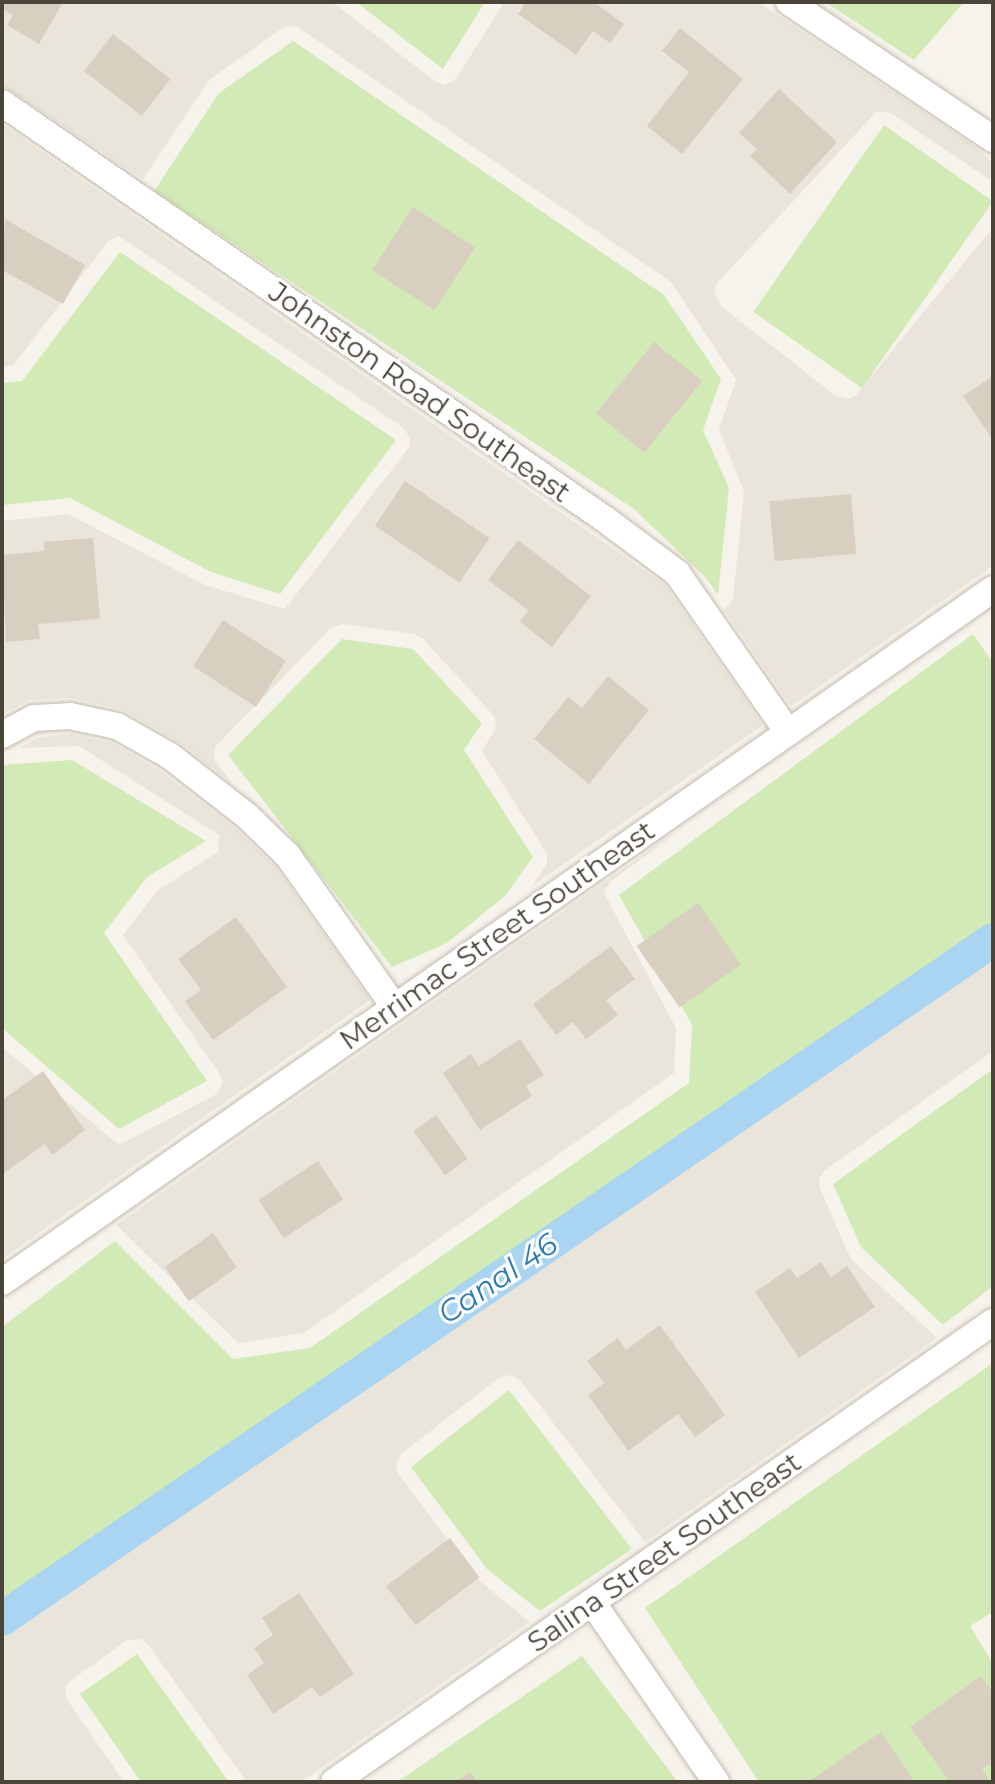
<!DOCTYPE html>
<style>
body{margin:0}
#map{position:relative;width:995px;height:1784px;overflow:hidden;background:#f6f3ec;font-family:Montserrat,sans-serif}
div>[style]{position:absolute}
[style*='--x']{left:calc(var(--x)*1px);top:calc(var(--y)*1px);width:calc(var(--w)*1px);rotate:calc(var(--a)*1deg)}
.residential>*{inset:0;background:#eae5da}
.green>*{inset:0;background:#d2eab5;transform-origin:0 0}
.canal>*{height:34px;margin:-17px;padding:0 17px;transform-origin:17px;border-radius:17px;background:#a9d4f2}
.building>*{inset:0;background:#d8cfc1;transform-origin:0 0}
.roads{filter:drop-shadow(0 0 2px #c2bbae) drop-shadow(0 0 2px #c2bbae)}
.street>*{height:26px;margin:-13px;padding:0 13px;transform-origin:13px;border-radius:13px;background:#fff}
span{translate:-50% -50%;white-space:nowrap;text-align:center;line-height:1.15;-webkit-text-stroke:6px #fff;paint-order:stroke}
.street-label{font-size:28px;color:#4b4439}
.water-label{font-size:30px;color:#2e7ab2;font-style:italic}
.frame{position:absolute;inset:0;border:4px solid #4b4439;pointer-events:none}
</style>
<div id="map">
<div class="residential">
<i style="clip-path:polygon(2px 2px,332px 2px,435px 81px,445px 85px,456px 79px,504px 2px,758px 2px,970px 143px,993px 162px,993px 182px,891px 113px,877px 111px,718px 282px,714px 291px,721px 306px,836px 396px,849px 399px,856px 395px,993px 227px,993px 566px,791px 706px,724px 610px,733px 599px,744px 491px,719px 430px,736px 380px,671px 282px,296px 26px,284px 27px,209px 80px,143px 179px,2px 85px)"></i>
<i style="clip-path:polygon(2px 124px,665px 585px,763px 725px,531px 887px,547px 864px,547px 854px,482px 751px,496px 728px,495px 717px,423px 639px,414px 634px,342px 624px,331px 628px,215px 747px,214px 760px,231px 782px,179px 742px,124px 710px,72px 698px,30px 700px,2px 714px,2px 521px,68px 514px,205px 585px,285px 609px,410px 446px,409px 436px,402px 427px,119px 236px,108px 241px,13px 366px,2px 367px)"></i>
<i style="clip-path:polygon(71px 734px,112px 743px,162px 772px,237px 830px,276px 867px,370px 1000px,2px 1259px,2px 1047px,119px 1145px,215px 1095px,223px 1083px,219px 1073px,123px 935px,158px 890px,218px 852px,219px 835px,79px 746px,19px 748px,40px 737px)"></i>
<i style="clip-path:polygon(692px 821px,610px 882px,604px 893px,676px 1028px,674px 1073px,304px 1333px,238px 1343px,116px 1225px)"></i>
<i style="clip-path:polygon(993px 944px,993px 1051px,824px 1171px,819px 1179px,820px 1189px,851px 1259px,937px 1338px,645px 1542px,521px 1381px,512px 1375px,500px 1377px,401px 1454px,396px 1467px,400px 1476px,476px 1578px,530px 1622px,301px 1782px,247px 1782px,149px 1646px,141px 1639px,127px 1640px,70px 1681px,65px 1688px,66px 1698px,124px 1782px,2px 1782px,2px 1622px)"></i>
</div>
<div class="green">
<i style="clip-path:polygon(356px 2px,485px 2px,443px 69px)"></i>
<i style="clip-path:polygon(825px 2px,964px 2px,914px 60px)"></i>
<i style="clip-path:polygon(293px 41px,664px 295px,721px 379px,703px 430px,729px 488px,718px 595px,706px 578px,634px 509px,154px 191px,219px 93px)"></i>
<i style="left:884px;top:125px;width:133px;height:228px;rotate:35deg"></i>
<i style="clip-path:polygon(120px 252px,396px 440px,280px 594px,211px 572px,70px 498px,2px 505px,2px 383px,22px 381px)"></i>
<i style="clip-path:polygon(973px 634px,993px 663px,993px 924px,2px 1603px,2px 1327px,115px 1241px,233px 1359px,310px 1348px,689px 1083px,692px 1025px,619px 895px)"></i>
<i style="clip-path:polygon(342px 639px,413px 649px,482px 723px,464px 750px,533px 857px,505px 896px,447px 943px,392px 967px,228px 755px)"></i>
<i style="clip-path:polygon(72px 760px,206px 841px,147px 877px,104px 933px,207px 1081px,119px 1129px,2px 1028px,2px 765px)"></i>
<i style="clip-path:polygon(993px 1069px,993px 1286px,943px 1325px,861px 1247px,833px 1184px)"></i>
<i style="clip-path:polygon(993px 1363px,993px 1612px,970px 1626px,993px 1664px,993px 1782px,759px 1782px,645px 1608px)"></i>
<i style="clip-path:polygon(509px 1390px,632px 1549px,540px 1611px,487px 1569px,411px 1467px)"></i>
<i style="clip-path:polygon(137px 1654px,229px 1782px,141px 1782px,80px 1694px)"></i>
<i style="clip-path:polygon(582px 1656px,678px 1782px,397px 1782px)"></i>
</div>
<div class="canal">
<i style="--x:2;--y:1619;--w:1201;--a:-34.42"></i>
</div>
<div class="building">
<i style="clip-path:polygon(2px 2px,63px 2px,39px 44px,7px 25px,13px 15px,2px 9px)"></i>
<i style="clip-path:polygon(526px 2px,594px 2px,624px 24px,610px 43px,593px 31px,576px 55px,518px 14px)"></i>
<i style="clip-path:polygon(680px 28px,743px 79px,682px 154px,647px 126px,689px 72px,662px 51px)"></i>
<i style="left:113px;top:34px;width:73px;height:47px;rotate:38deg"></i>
<i style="clip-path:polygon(779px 89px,837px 142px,790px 194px,750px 156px,757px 149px,739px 133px)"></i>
<i style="left:413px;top:207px;width:74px;height:75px;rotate:33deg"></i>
<i style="clip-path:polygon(5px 219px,85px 265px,63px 304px,2px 270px)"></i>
<i style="left:654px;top:342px;width:62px;height:92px;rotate:39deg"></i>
<i style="clip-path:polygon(993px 376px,993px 440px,963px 396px)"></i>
<i style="left:405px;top:481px;width:102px;height:54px;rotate:34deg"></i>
<i style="left:851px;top:494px;width:60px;height:82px;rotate:85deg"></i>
<i style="clip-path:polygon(93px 538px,100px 619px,38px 624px,40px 639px,6px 642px,2px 555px,44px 551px,44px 542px)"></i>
<i style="clip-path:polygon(518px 540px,591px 596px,552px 647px,520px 622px,528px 610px,488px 580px)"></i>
<i style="left:223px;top:620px;width:75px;height:55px;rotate:33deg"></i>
<i style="clip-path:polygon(608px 676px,649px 710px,589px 784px,534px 739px,568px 697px,582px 708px)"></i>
<i style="left:698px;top:903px;width:75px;height:75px;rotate:55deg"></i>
<i style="clip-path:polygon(236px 917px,287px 987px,213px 1040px,185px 1001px,201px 990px,178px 959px)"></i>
<i style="clip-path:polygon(611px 946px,635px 979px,606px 1000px,618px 1015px,586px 1039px,573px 1022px,556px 1035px,533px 1004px)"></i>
<i style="clip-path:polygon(520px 1039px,544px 1075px,526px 1086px,532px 1096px,480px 1130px,443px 1073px,471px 1054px,479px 1066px)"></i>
<i style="clip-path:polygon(43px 1071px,85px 1130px,52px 1155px,45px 1144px,4px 1173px,2px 1100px)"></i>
<i style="left:436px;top:1115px;width:54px;height:28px;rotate:54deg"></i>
<i style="left:318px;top:1161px;width:46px;height:71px;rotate:57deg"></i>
<i style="left:213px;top:1233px;width:42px;height:59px;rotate:55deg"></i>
<i style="clip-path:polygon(821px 1262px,831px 1277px,847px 1266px,875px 1307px,799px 1358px,755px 1292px,790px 1268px,797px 1278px)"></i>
<i style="clip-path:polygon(660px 1325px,725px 1415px,695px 1437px,678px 1414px,628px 1451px,588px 1395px,604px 1383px,587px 1361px,618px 1338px,626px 1350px)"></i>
<i style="left:450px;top:1538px;width:49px;height:80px;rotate:53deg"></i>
<i style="clip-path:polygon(299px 1593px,354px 1674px,320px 1697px,312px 1687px,273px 1714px,247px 1675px,264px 1663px,254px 1648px,273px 1635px,262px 1618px)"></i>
<i style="clip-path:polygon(981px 1676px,993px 1693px,993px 1762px,982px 1769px,989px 1778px,984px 1782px,950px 1782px,910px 1727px)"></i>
<i style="clip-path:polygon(881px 1732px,915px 1782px,808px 1782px)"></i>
<i style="clip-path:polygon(470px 1772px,478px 1782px,456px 1782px)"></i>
</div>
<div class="roads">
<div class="street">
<i style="--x:789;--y:2;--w:246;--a:33.9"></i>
<i style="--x:2;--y:103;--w:734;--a:34.62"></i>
<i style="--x:606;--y:520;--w:89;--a:36.7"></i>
<i style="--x:677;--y:573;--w:194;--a:55.1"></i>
<i style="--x:2;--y:735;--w:36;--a:-28"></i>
<i style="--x:34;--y:718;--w:36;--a:-3"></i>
<i style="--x:70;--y:716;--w:48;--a:12"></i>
<i style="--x:117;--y:726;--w:61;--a:29.5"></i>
<i style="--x:170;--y:756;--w:98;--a:37.9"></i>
<i style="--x:247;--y:816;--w:57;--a:44.3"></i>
<i style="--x:288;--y:856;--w:184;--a:54.8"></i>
<i style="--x:2;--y:1282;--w:1209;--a:-34.96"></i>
<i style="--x:592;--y:1602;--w:219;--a:55.4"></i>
<i style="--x:334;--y:1782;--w:804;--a:-34.92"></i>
</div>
</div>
<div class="street-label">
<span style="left:420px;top:392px;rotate:35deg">Johnston Road Southeast</span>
<span style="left:497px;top:935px;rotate:-35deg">Merrimac Street Southeast</span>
<span style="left:664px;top:1552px;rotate:-35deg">Salina Street Southeast</span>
</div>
<div class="water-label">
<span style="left:498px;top:1279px;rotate:-34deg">Canal 46</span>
</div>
<div class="frame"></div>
</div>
